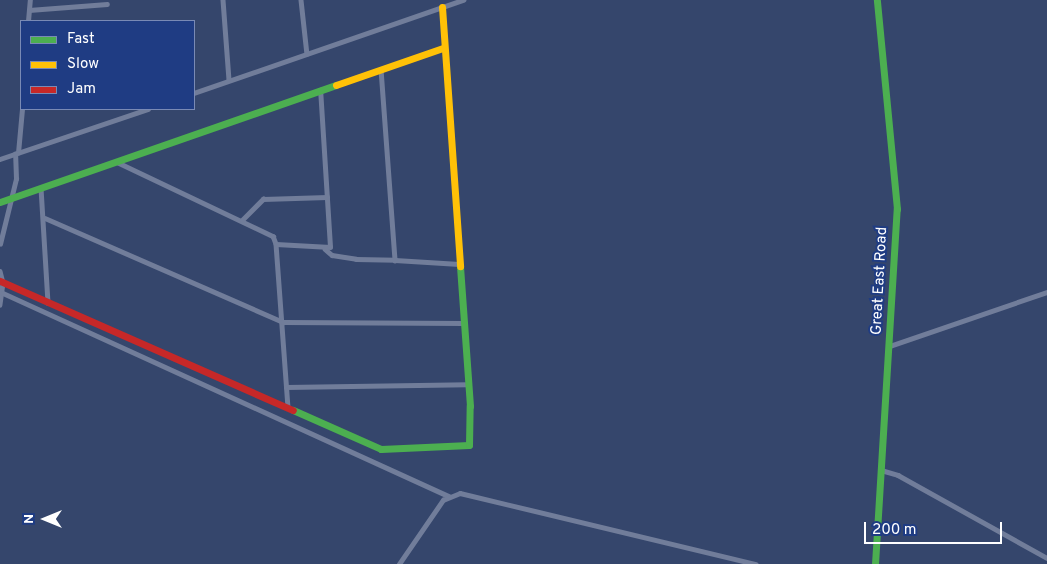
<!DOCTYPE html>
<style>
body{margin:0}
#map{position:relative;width:1047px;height:564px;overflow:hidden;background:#35466c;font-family:Overpass,sans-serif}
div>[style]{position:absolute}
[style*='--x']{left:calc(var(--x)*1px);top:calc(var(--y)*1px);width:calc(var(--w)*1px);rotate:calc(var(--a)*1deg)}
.street>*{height:4.5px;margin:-2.25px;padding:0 2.25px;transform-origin:2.25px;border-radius:2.25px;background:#717d9a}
.fast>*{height:7px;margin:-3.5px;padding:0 3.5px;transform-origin:3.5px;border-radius:3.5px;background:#4caf50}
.slow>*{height:7px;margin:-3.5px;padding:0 3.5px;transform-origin:3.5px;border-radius:3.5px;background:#ffc107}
.jam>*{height:7px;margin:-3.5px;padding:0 3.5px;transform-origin:3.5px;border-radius:3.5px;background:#c62828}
span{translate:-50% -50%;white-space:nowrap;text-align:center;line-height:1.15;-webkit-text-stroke:4px #1f3c83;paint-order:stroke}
.street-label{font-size:15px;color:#fff}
.legend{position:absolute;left:20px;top:20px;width:175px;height:90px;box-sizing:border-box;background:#1f3c83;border:1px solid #798ab5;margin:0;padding:6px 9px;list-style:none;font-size:15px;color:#fff}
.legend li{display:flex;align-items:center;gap:10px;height:25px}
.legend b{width:25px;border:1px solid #798ab5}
.north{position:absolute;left:20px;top:494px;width:50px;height:50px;-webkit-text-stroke:4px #1f3c83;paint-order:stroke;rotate:270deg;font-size:14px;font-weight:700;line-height:20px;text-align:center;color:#fff}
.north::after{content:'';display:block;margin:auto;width:18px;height:22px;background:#fff;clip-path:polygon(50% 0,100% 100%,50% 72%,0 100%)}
.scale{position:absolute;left:864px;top:522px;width:138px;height:22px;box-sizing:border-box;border:2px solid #fff;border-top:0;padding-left:6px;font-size:15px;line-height:18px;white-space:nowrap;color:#fff;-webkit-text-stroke:4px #1f3c83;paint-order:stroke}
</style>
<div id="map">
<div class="street">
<i style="--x:223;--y:0;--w:80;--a:85.7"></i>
<i style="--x:301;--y:0;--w:54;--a:83.7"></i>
<i style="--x:29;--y:10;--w:78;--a:-4.4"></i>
<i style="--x:28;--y:21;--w:21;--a:-85"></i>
<i style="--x:381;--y:69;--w:192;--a:85.8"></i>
<i style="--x:395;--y:260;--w:64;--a:3.6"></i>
<i style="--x:194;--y:93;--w:285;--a:-19.1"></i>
<i style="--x:18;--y:153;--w:44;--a:-84.8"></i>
<i style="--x:0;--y:159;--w:156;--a:-18.7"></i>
<i style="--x:117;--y:162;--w:173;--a:25.4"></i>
<i style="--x:273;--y:236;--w:9;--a:69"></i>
<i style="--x:276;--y:244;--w:163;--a:85.8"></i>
<i style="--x:41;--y:188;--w:115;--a:86.5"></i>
<i style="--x:45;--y:218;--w:260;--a:23.6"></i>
<i style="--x:283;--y:322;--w:181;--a:0.3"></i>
<i style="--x:242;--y:220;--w:30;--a:-45"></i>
<i style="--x:263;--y:199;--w:64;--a:-1.8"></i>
<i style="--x:0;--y:244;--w:67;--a:-76.2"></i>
<i style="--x:16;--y:179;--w:25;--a:-92"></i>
<i style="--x:276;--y:244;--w:54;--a:3.2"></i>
<i style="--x:330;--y:247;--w:157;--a:-93.6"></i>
<i style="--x:325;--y:249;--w:9;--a:41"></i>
<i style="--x:332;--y:255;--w:24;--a:9"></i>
<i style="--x:356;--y:259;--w:39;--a:1"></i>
<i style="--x:0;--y:271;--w:12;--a:76"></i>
<i style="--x:3;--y:283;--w:22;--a:98"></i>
<i style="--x:3;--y:293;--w:490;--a:24.5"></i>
<i style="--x:890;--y:346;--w:166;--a:-19"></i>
<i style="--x:286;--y:387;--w:181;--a:-0.9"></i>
<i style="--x:881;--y:470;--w:18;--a:16"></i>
<i style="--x:898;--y:475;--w:171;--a:29.1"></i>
<i style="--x:399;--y:564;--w:78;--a:-55.5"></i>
<i style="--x:443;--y:500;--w:18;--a:-22"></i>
<i style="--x:460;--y:493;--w:304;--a:13.5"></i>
</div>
<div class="fast">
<i style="--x:0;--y:202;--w:356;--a:-19.2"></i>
<i style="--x:293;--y:410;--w:96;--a:23.9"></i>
<i style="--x:381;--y:449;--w:88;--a:-2.6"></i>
<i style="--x:469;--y:445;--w:39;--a:-89"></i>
<i style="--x:470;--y:406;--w:140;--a:-94.1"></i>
<i style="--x:875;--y:564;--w:356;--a:-86.5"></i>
<i style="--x:897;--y:209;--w:210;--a:-95.5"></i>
</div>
<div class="slow">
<i style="--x:442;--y:7;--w:260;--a:86"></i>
<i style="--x:336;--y:85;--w:113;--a:-19.1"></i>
</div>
<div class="jam">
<i style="--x:0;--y:281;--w:320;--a:23.8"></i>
</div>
<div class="street-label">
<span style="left:880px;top:281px;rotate:-87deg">Great East Road</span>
</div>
<ul class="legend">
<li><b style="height:6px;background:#4caf50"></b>Fast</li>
<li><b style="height:6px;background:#ffc107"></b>Slow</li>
<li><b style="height:6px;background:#c62828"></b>Jam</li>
</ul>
<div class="north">N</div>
<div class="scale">200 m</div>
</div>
